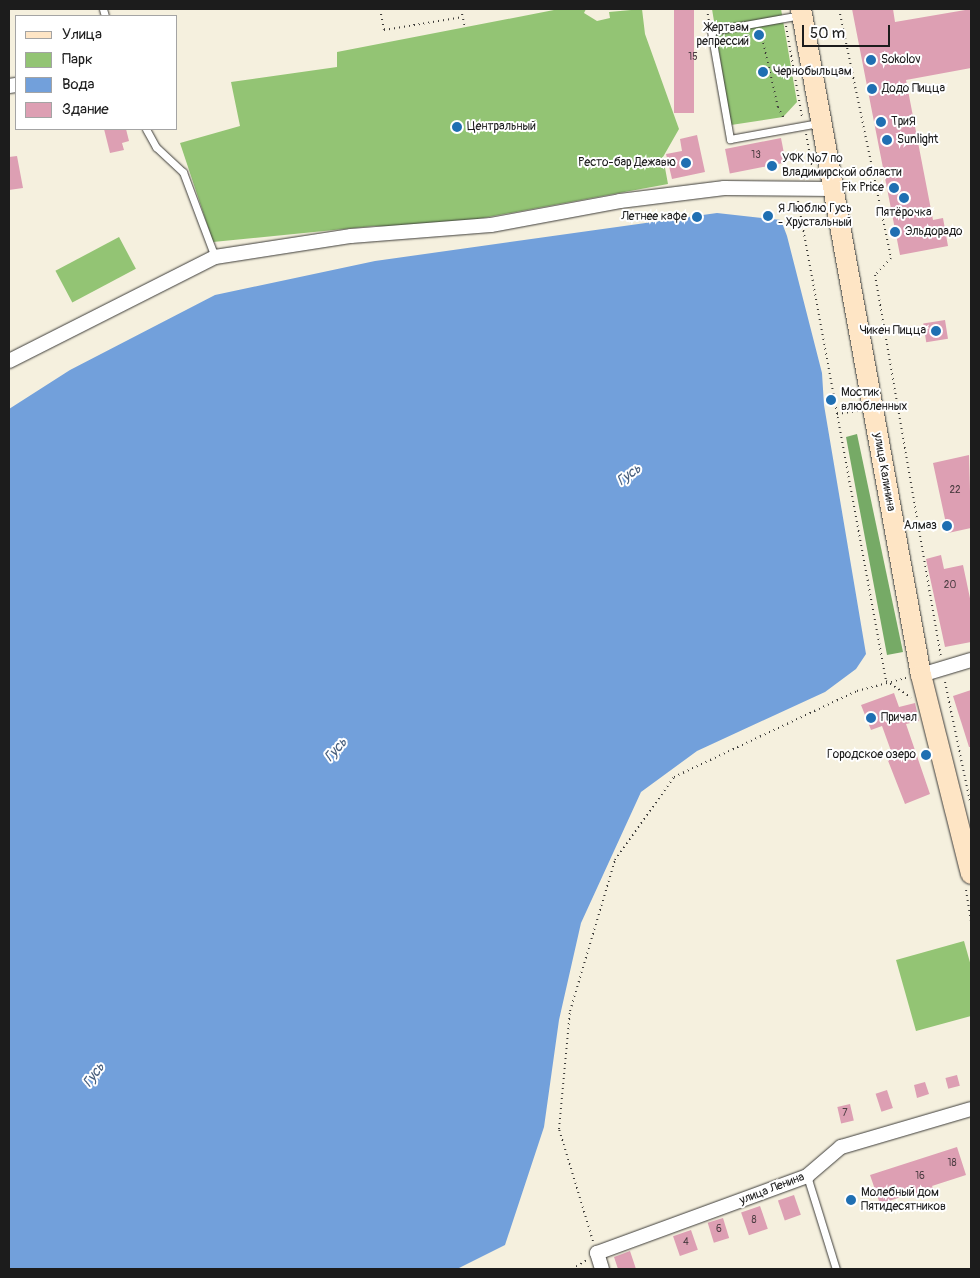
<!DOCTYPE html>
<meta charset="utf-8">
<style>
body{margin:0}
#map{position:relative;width:980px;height:1278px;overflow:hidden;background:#f5f0de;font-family:Pangolin,sans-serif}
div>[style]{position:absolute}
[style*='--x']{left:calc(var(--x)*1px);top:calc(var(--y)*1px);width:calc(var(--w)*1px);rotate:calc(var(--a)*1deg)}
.green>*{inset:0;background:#93c474;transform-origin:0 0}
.forest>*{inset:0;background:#76aa66}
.water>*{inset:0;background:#72a0db}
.building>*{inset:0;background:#dd9fb3;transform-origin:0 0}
.path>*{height:2px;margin-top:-1px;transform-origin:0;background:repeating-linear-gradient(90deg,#3d3c39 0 1px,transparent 0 5px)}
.roads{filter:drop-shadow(0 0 1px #3d3c39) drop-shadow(0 0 1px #3d3c39)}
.lane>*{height:7px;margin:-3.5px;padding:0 3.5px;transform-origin:3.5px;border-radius:3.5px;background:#fff}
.street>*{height:14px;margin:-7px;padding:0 7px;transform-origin:7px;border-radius:7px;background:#fff}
.secondary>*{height:20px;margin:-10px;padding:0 10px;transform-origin:10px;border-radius:10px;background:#fee5c5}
.dots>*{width:14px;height:14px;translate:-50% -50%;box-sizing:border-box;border:2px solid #fff;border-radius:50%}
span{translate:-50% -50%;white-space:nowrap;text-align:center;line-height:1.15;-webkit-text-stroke:4px #fff;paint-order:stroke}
.number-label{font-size:10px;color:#4c3d42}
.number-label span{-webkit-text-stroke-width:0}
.poi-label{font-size:12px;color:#1c1c1c}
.right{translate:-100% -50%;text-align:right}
.left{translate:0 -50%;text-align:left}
.street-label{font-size:12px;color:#1c1c1c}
.water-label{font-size:14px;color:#475e7c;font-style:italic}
.frame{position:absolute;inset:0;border:10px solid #1c1c1c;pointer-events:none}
.legend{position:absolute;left:15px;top:15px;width:162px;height:115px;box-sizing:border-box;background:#fff;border:1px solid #a4a4a4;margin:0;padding:6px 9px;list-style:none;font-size:15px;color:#1c1c1c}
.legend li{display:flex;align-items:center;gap:10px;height:25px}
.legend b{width:25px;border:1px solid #a4a4a4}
.scale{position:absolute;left:802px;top:25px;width:88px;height:22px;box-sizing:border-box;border:2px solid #1c1c1c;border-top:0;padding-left:6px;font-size:15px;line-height:18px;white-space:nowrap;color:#1c1c1c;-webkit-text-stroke:4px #fff;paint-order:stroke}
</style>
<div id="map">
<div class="green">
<i style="clip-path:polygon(559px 9px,586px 9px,584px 13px,597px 21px,610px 18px,609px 12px,642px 9px,645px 34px,679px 129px,663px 157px,668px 184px,429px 228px,374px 226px,213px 242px,180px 143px,240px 126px,231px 82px,337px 67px,337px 52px)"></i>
<i style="clip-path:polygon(712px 9px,781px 9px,797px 102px,783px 117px,731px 125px)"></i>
<i style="left:119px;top:237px;width:36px;height:72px;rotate:62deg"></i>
<i style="clip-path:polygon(964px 941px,971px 966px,971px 1016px,916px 1031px,896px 960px)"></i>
</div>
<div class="forest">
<i style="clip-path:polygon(857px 434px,903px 652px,887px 655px,846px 437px)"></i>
</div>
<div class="water">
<i style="clip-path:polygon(717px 213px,781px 220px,787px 236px,822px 373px,824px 405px,866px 654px,856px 669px,825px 692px,697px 751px,641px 792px,581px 923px,559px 1020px,544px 1127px,505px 1245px,457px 1269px,9px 1269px,9px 409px,70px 370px,215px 295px,375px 261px)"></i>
</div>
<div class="building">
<i style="left:674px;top:9px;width:20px;height:104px"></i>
<i style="clip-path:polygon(852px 9px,893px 9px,895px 22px,971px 9px,971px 68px,906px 80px,933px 220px,943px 218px,948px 246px,900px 255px)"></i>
<i style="clip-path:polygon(104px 129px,126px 129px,129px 141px,122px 143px,124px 150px,110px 153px)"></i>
<i style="clip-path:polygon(697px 135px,705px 172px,672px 179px,666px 154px,682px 151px,680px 139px)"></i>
<i style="left:781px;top:138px;width:25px;height:57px;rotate:79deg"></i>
<i style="clip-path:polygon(17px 156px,23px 188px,9px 190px,9px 157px)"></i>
<i style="left:945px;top:320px;width:19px;height:22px;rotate:81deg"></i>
<i style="clip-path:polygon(969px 455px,971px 528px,948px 533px,933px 463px)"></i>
<i style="clip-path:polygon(941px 555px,944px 569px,963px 565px,971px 603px,971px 642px,945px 647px,926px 559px)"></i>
<i style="clip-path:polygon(971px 690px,971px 747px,969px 747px,953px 696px)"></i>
<i style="clip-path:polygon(894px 693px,899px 707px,915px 703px,919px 721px,906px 724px,930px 794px,905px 804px,885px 753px,891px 751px,882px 726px,871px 730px,861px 705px)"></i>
<i style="left:957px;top:1075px;width:11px;height:12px;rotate:75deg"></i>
<i style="clip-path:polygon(925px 1082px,929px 1094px,917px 1098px,914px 1085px)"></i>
<i style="left:887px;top:1090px;width:19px;height:12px;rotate:72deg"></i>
<i style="left:850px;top:1104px;width:17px;height:13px;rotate:77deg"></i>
<i style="clip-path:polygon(957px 1147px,966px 1175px,932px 1186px,934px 1190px,916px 1195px,916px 1192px,880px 1204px,870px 1175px)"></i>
<i style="left:794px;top:1195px;width:21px;height:17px;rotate:71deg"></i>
<i style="left:760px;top:1206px;width:24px;height:20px;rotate:71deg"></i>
<i style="left:723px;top:1218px;width:21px;height:16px;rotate:73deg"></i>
<i style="left:691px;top:1230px;width:21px;height:19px;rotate:71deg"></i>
<i style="clip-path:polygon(630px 1251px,636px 1269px,618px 1269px,614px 1257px)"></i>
</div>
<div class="path">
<i style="--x:380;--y:9;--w:21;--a:79"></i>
<i style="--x:384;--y:30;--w:80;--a:-9.3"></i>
<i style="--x:461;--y:9;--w:19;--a:78"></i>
<i style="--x:707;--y:9;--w:12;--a:81"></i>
<i style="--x:839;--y:9;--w:254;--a:78.2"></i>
<i style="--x:891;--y:258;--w:23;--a:133"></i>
<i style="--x:875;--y:275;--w:388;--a:80.2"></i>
<i style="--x:786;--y:26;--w:92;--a:80"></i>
<i style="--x:761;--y:33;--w:76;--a:77.1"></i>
<i style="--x:778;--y:107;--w:13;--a:63"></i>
<i style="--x:806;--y:134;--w:43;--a:79.2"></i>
<i style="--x:798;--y:201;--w:488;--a:79.6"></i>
<i style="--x:886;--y:681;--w:30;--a:33"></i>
<i style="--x:837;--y:414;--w:21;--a:-8"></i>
<i style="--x:945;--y:682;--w:123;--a:78.2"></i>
<i style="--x:966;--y:890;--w:32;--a:81"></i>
<i style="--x:593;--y:1241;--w:117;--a:-106.9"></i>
<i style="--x:559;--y:1129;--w:119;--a:-84.7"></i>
<i style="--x:570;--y:1011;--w:158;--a:-73.4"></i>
<i style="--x:615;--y:860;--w:102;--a:-54.6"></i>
<i style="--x:674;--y:777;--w:202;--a:-25.2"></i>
<i style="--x:857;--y:691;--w:51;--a:-14.9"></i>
<i style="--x:572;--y:1269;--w:17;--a:-31"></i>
</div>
<div class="roads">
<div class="lane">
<i style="--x:103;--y:9;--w:7;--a:74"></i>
<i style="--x:801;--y:15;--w:91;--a:169.9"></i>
<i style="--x:711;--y:31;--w:110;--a:80"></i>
<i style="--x:730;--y:139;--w:90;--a:-10.2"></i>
<i style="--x:146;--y:129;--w:21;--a:61"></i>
<i style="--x:156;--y:147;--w:37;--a:43"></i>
<i style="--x:183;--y:172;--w:91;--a:69.4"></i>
<i style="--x:807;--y:1176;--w:97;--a:72.7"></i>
</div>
<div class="street">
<i style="--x:9;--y:86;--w:7;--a:-8"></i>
<i style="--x:9;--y:361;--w:231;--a:-26.8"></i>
<i style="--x:215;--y:257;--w:138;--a:-8.8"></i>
<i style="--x:351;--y:236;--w:140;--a:-4.5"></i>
<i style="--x:491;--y:225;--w:131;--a:-10.5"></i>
<i style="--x:620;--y:201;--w:105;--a:-7.1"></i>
<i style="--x:724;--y:188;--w:110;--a:0.5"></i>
<i style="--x:921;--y:675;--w:52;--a:-16.7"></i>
<i style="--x:602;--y:1269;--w:17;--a:-107"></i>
<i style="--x:597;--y:1253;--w:224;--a:-20.1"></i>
<i style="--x:807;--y:1176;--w:45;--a:-40.5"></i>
<i style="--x:841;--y:1147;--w:135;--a:-16.3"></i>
</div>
<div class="secondary">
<i style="--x:801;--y:9;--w:677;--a:79.79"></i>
<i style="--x:921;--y:675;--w:205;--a:75.9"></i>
</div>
</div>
<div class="dots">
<i style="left:759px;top:35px;background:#1f6fb2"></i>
<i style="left:871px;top:60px;background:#1f6fb2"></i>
<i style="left:763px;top:72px;background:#1f6fb2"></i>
<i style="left:872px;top:89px;background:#1f6fb2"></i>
<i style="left:881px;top:122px;background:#1f6fb2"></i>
<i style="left:457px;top:127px;background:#1f6fb2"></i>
<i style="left:887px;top:140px;background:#1f6fb2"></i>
<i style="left:686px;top:163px;background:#1f6fb2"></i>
<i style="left:772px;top:166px;background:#1f6fb2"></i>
<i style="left:894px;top:188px;background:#1f6fb2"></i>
<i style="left:904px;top:198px;background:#1f6fb2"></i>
<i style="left:768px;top:216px;background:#1f6fb2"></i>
<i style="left:697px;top:217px;background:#1f6fb2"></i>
<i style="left:895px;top:232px;background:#1f6fb2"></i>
<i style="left:936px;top:331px;background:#1f6fb2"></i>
<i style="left:831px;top:400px;background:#1f6fb2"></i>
<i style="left:947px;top:526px;background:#1f6fb2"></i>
<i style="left:871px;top:718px;background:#1f6fb2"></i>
<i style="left:926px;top:755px;background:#1f6fb2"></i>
<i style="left:851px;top:1200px;background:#1f6fb2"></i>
</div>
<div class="number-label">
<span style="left:693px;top:58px">15</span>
<span style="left:756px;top:156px">13</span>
<span style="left:955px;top:491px">22</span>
<span style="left:950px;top:586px">20</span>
<span style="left:845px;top:1114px">7</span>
<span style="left:952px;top:1164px">18</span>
<span style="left:920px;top:1177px">16</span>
<span style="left:754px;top:1221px">8</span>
<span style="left:719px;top:1230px">6</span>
<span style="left:686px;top:1243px">4</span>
</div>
<div class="poi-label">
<span class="right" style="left:749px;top:35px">Жертвам<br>репрессий</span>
<span class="left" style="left:881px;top:60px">Sokolov</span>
<span class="left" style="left:773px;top:72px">Чернобыльцам</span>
<span class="left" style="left:882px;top:89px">Додо Пицца</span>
<span class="left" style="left:891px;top:122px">ТриЯ</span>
<span class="left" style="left:467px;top:127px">Центральный</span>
<span class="left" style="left:897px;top:140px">Sunlight</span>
<span class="left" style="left:782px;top:166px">УФК №7 по<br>Владимирской области</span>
<span class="right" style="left:676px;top:163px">Ресто-бар Дежавю</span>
<span class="right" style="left:884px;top:188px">Fix Price</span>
<span class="left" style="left:778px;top:216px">Я Люблю Гусь<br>- Хрустальный</span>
<span style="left:904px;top:213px">Пятёрочка</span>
<span class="right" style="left:687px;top:217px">Летнее кафе</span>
<span class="left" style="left:905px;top:232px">Эльдорадо</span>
<span class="right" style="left:926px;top:331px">Чикен Пицца</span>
<span class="left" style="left:841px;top:400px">Мостик<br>влюбленных</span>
<span class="right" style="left:937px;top:526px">Алмаз</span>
<span class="left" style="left:881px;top:718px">Причал</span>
<span class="right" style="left:916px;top:755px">Городское озеро</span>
<span class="left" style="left:861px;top:1200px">Молебный дом<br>Пятидесятников</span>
</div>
<div class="street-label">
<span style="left:884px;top:472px;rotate:80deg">улица Калинина</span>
<span style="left:772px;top:1189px;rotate:-21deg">улица Ленина</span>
</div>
<div class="water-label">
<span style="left:629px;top:475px;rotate:-37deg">Гусь</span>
<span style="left:336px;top:750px;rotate:-49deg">Гусь</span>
<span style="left:94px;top:1075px;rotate:-54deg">Гусь</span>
</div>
<div class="frame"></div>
<ul class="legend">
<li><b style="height:6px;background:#fee5c5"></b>Улица</li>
<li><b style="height:14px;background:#93c474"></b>Парк</li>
<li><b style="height:14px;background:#72a0db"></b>Вода</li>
<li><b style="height:14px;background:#dd9fb3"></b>Здание</li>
</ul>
<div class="scale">50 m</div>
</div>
